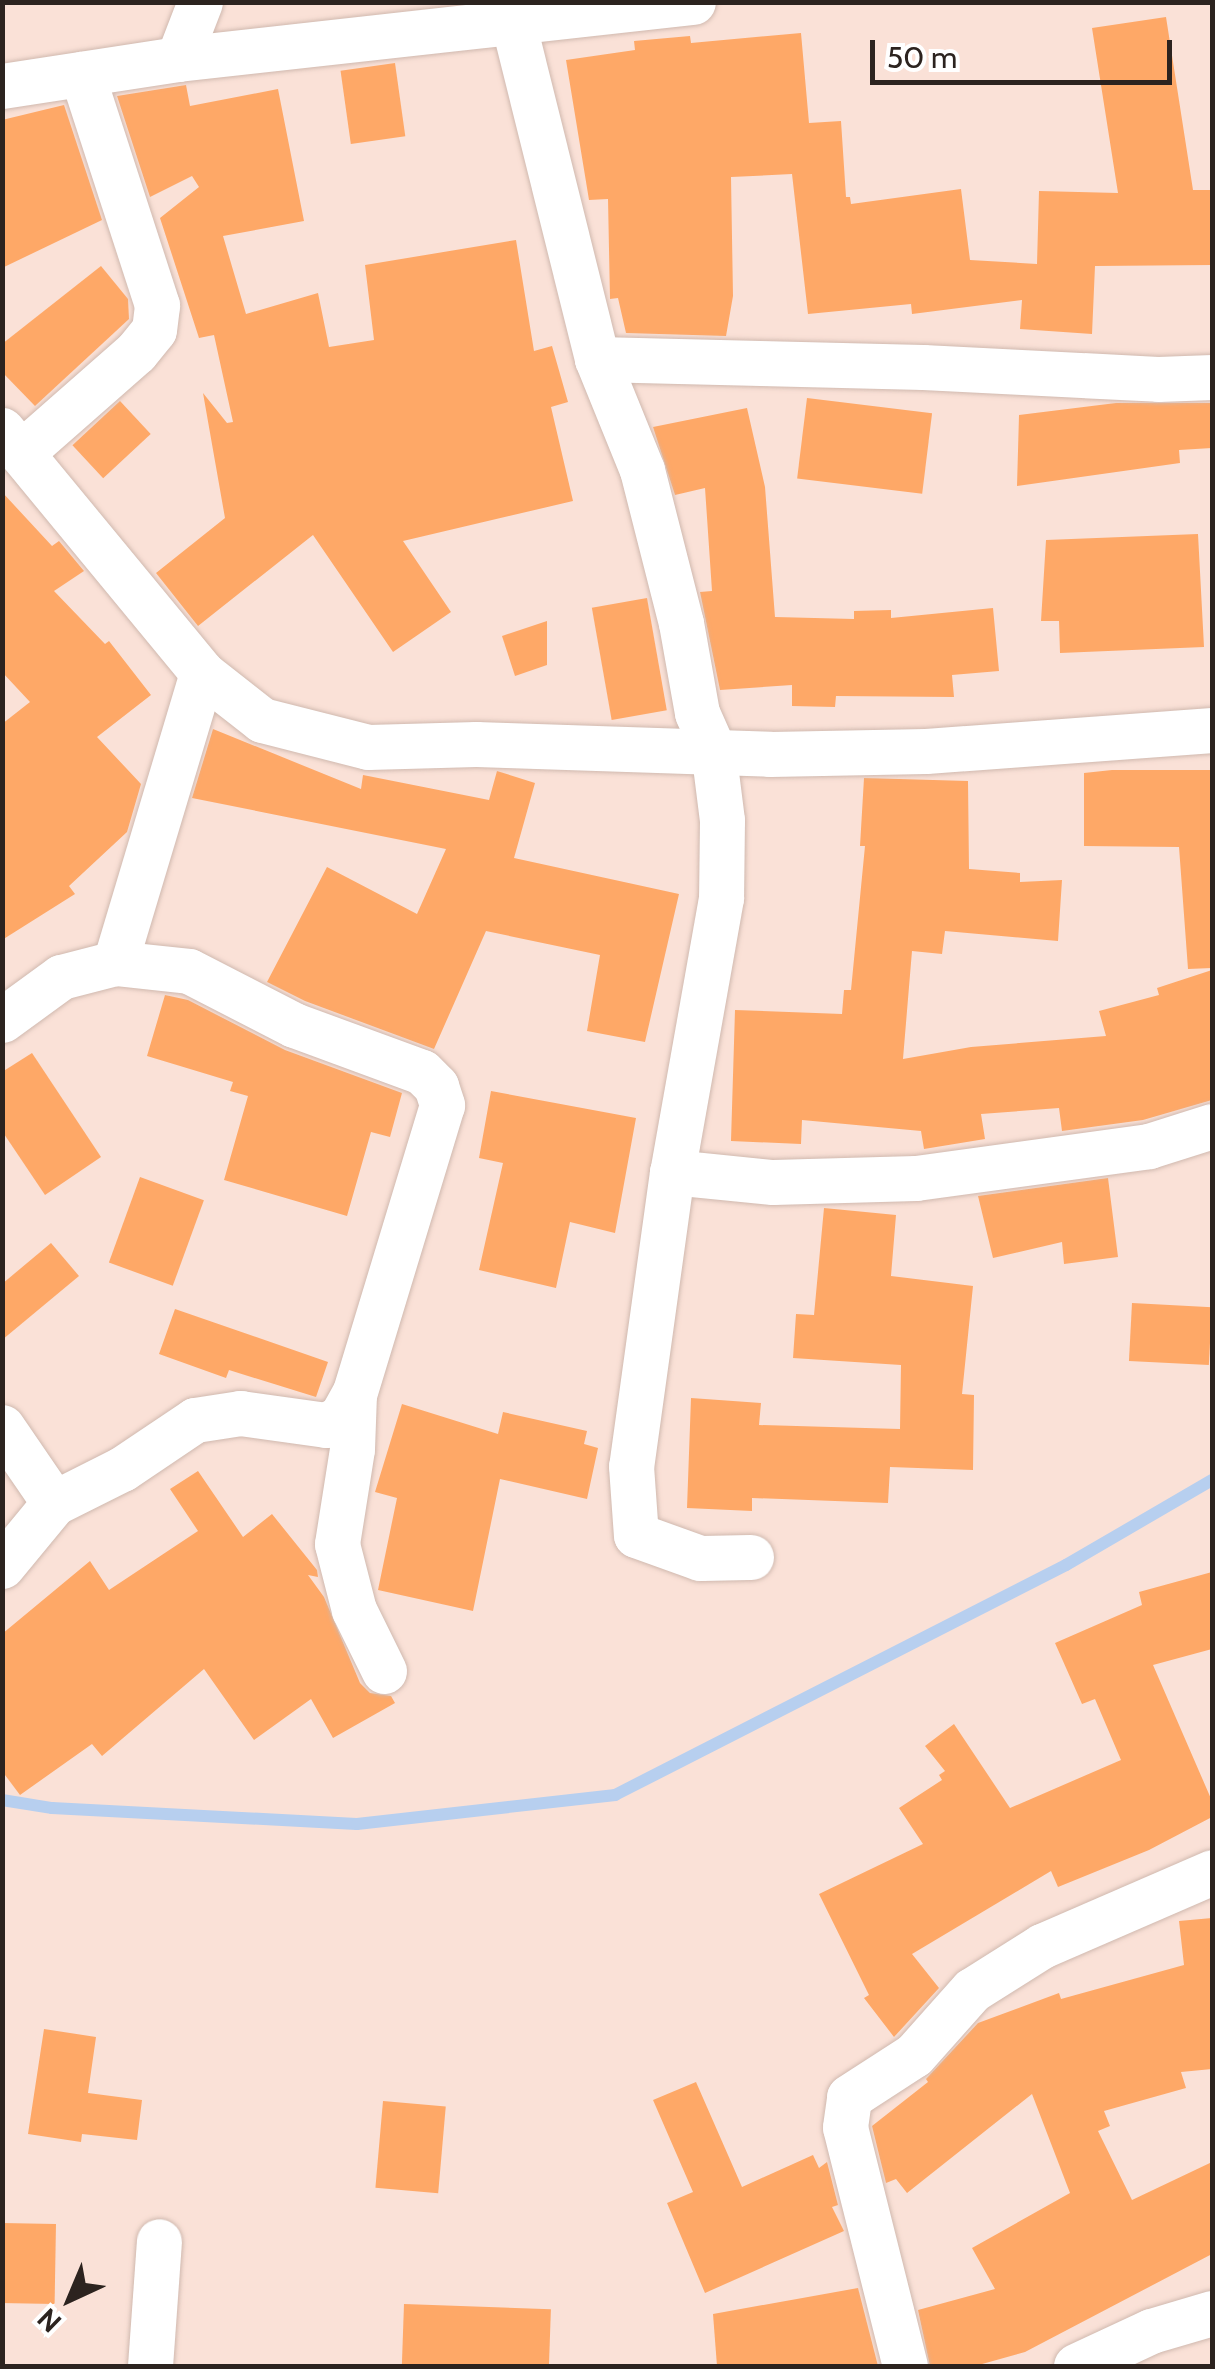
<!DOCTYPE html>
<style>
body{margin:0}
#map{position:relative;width:1215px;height:2369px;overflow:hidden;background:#fae1d7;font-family:Cabin,sans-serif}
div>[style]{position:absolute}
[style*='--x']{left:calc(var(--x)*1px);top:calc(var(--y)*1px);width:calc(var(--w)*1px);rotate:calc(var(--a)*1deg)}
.stream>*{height:12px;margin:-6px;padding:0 6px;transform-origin:6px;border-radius:6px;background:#b7cfef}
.building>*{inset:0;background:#fea867;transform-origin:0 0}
.roads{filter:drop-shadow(0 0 2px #d0b9af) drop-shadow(0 0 2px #d0b9af)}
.street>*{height:45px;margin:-22.5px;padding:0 22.5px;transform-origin:22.5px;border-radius:22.5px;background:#fff}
span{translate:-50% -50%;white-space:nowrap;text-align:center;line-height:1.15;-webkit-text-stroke:9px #fff;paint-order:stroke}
.frame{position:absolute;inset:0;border:5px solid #2c231f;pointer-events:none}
.north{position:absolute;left:20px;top:2249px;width:100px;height:100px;-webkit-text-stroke:8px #fff;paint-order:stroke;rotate:224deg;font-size:28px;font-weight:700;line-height:40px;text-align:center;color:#2c231f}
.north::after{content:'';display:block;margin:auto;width:35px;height:45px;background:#2c231f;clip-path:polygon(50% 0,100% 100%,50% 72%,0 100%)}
.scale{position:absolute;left:870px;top:40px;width:302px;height:45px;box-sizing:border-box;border:5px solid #2c231f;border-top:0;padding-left:12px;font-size:30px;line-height:35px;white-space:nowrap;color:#2c231f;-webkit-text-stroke:8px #fff;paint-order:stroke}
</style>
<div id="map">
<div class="stream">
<i style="--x:2;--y:1800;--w:51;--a:9.1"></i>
<i style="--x:52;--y:1808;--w:305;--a:3"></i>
<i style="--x:357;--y:1824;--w:260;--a:-6.4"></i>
<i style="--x:615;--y:1795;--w:506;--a:-27.02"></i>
<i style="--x:1066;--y:1565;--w:169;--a:-30.2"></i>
</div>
<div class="building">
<i style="clip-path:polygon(1166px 17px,1193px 190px,1211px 190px,1212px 265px,1095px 266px,1092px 334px,1020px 329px,1022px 300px,912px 314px,911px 304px,808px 314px,792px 174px,731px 177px,733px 296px,726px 336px,626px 333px,618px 298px,610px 299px,608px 199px,589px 200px,566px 60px,635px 50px,634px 41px,690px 36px,691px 43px,801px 33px,809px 123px,841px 121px,846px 197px,850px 197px,851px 204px,961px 189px,970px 260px,1037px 264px,1039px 191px,1118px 193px,1092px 28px)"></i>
<i style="left:395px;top:63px;width:74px;height:55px;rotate:82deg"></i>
<i style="clip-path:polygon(186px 85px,190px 106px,278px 89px,304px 221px,223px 236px,246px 314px,318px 293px,329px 347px,374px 340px,365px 265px,516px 240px,534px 351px,552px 346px,568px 402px,551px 407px,573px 501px,403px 541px,451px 612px,393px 652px,313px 535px,198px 626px,156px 573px,225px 518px,203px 393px,227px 423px,233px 422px,214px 335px,199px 338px,160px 218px,199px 187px,192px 176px,150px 197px,117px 96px)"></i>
<i style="clip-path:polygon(64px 105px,102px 220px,2px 268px,2px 120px)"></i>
<i style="clip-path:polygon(101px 266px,128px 299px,129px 319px,35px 406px,2px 372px,2px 344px)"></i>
<i style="left:807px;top:398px;width:126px;height:81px;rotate:7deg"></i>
<i style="left:120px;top:401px;width:45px;height:65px;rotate:47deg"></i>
<i style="clip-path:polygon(1116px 403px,1212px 403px,1212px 448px,1179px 450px,1180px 463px,1017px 486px,1019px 415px)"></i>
<i style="clip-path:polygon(747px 408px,765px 487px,775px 617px,854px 619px,854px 611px,891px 610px,891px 618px,993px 608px,999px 671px,952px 675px,954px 697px,836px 696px,835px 707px,792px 706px,792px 685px,720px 690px,700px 592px,712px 591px,705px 488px,675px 495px,653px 427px)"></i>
<i style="clip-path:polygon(2px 492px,52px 546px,59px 541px,84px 571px,54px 591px,105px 644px,109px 641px,151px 695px,97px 737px,141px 784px,127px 832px,69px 886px,75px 894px,2px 940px,2px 724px,30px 702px,2px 672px)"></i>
<i style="clip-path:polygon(1198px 534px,1204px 647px,1060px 653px,1059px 621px,1041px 621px,1046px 540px)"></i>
<i style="left:647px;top:598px;width:114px;height:56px;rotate:80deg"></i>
<i style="clip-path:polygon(547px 621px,547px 665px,515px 676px,502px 636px)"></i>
<i style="clip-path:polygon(213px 729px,361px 789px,363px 775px,489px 800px,497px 771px,535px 783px,514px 858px,679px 894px,645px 1042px,587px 1031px,600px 955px,486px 931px,434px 1049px,305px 1001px,267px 982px,327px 867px,417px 914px,446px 849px,192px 798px)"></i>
<i style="clip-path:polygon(1112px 770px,1212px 770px,1212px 968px,1188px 969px,1179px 847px,1084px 846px,1084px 773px)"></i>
<i style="clip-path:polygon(864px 778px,968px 781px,969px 869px,1020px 873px,1020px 882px,1062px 880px,1058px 941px,945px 931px,942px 954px,912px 951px,903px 1059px,971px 1047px,1106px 1036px,1099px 1011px,1159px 995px,1157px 988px,1212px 970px,1212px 1100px,1143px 1120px,1062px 1131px,1059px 1108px,981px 1114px,985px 1139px,924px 1149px,921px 1131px,802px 1120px,801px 1144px,731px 1141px,735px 1010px,842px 1014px,844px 990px,851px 990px,865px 846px,860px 846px)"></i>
<i style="clip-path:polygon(165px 995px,188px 1000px,285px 1050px,402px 1093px,390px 1137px,371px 1132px,347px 1216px,224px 1180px,248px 1096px,230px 1091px,233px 1082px,147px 1056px)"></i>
<i style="clip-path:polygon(32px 1053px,101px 1157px,45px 1195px,2px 1131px,2px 1072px)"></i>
<i style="clip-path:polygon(491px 1091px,636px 1118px,615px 1233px,570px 1222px,556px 1288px,479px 1270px,503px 1163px,479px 1158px)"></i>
<i style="left:140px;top:1177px;width:68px;height:91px;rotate:20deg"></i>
<i style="clip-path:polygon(1108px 1178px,1118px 1257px,1064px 1264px,1062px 1242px,993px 1258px,978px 1196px)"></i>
<i style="clip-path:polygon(824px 1208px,896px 1215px,891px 1276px,973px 1286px,962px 1394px,974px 1395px,973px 1470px,890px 1467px,888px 1503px,752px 1498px,752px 1511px,687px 1508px,691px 1398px,761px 1403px,759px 1425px,900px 1429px,901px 1365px,793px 1358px,796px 1314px,814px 1315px)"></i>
<i style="clip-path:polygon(51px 1243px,79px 1276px,2px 1340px,2px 1284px)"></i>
<i style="left:1132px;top:1303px;width:80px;height:58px;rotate:3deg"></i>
<i style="clip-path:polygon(175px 1309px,328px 1362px,316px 1397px,229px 1370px,226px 1378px,159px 1354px)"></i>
<i style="clip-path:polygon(402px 1404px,498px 1434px,503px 1412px,587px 1431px,584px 1444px,598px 1448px,587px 1499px,500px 1479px,473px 1611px,378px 1590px,397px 1498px,375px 1492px)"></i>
<i style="clip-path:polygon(198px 1471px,243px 1537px,272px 1514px,317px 1570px,318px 1577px,308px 1575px,324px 1597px,360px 1683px,370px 1693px,391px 1696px,395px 1703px,333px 1738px,311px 1699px,254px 1740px,204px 1669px,102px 1756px,92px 1744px,20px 1795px,2px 1771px,2px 1634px,90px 1561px,109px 1590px,198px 1531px,170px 1489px)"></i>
<i style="clip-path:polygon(1212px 1572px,1212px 1649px,1153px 1665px,1212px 1801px,1212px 1817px,1149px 1850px,1058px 1887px,1051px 1871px,912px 1954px,939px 1988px,894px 2037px,864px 1998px,869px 1995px,819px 1894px,923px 1844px,899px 1808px,942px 1780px,939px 1775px,945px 1771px,925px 1746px,954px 1724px,1010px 1808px,1121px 1760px,1095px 1699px,1082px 1704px,1055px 1643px,1142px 1605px,1139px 1592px)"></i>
<i style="clip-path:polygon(1212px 1918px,1212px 2069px,1181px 2072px,1186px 2088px,1104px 2111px,1110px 2126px,1098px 2131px,1132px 2200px,1212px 2162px,1212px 2254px,1025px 2352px,975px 2366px,930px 2366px,918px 2310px,995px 2289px,972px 2248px,1070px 2193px,1032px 2094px,907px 2193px,896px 2179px,886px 2183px,872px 2126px,928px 2082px,926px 2079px,978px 2023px,1059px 1993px,1061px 1999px,1184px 1965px,1179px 1921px)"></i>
<i style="clip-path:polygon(44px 2029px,96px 2037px,88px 2093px,142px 2100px,137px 2140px,82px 2134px,81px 2142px,28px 2134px)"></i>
<i style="clip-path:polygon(696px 2082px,742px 2187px,813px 2155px,819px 2168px,827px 2162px,838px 2205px,832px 2207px,844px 2231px,705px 2293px,667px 2203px,693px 2192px,653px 2100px)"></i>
<i style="left:383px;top:2101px;width:63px;height:87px;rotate:5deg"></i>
<i style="left:2px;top:2223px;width:54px;height:80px;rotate:1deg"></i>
<i style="clip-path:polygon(858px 2288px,878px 2366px,717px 2366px,713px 2314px)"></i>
<i style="left:404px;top:2304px;width:147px;height:62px;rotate:2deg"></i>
</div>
<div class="roads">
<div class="street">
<i style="--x:514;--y:26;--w:343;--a:76"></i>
<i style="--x:597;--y:359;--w:120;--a:67.9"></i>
<i style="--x:642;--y:470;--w:158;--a:75.7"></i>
<i style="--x:681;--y:623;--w:91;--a:79.9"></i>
<i style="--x:697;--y:713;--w:39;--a:66"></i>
<i style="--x:713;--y:749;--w:72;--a:82.8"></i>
<i style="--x:722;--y:820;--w:78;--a:90.7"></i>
<i style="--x:721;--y:898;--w:278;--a:100.1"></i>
<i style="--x:672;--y:1172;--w:297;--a:97.9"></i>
<i style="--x:631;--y:1466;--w:69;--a:85.9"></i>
<i style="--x:636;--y:1535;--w:68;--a:19.8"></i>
<i style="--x:700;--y:1558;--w:51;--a:-1.1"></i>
<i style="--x:178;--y:59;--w:61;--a:-68.9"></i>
<i style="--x:2;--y:86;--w:178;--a:-8.7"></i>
<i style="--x:178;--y:59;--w:518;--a:-6.32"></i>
<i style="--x:597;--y:359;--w:326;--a:1.4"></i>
<i style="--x:923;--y:367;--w:235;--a:2.9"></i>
<i style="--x:1158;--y:379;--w:54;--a:-2.1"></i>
<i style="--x:2;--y:430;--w:315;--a:50.5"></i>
<i style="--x:202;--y:673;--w:76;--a:38.1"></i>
<i style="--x:262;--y:720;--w:109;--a:14.3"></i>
<i style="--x:368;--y:747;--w:108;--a:-1.6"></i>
<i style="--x:476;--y:744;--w:294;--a:1.9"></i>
<i style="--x:770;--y:754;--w:156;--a:-1.1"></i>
<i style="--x:926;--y:751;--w:287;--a:-4.2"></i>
<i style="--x:21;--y:453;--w:153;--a:-41.3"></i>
<i style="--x:136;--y:352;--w:28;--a:-51"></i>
<i style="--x:154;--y:330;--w:25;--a:-83"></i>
<i style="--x:157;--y:305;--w:243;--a:-108"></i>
<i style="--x:115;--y:963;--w:303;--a:-73.3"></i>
<i style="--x:2;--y:1020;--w:73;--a:-36.1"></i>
<i style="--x:61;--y:977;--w:56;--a:-14.5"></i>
<i style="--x:115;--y:963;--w:74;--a:6.2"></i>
<i style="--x:189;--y:971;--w:118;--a:27.2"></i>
<i style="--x:294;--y:1025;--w:136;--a:20.2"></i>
<i style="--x:422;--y:1072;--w:20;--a:45"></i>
<i style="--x:436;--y:1086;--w:20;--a:72"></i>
<i style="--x:442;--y:1105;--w:302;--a:106.9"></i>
<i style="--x:354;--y:1394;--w:55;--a:92.1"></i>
<i style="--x:352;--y:1449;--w:96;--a:99"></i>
<i style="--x:337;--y:1544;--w:68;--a:75.6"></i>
<i style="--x:354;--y:1610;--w:68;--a:63.8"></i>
<i style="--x:672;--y:1172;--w:101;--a:5.7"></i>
<i style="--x:773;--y:1182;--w:143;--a:-1.6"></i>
<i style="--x:916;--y:1178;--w:235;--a:-7.8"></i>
<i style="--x:1149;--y:1146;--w:66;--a:-17.6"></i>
<i style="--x:2;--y:1427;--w:92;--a:55.6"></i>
<i style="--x:2;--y:1566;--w:82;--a:-50.5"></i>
<i style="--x:54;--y:1503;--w:76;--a:-26.6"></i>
<i style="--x:122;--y:1469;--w:88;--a:-33.9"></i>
<i style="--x:195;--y:1420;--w:46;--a:-8.8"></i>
<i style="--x:240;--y:1413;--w:87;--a:7.9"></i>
<i style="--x:326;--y:1425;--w:17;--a:-28"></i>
<i style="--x:341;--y:1417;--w:26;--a:-61"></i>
<i style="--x:150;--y:2366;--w:125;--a:-85.9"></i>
<i style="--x:905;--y:2366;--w:246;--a:-104.1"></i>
<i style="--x:845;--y:2127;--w:30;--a:-82"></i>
<i style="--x:849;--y:2097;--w:77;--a:-32.9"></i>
<i style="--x:914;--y:2055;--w:87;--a:-48.3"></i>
<i style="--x:972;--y:1990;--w:83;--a:-32.2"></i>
<i style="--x:1042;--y:1946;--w:185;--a:-23.5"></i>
<i style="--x:1076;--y:2366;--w:83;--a:-25"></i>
<i style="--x:1151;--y:2331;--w:64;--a:-16.4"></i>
</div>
</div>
<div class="frame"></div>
<div class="north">N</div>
<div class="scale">50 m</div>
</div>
